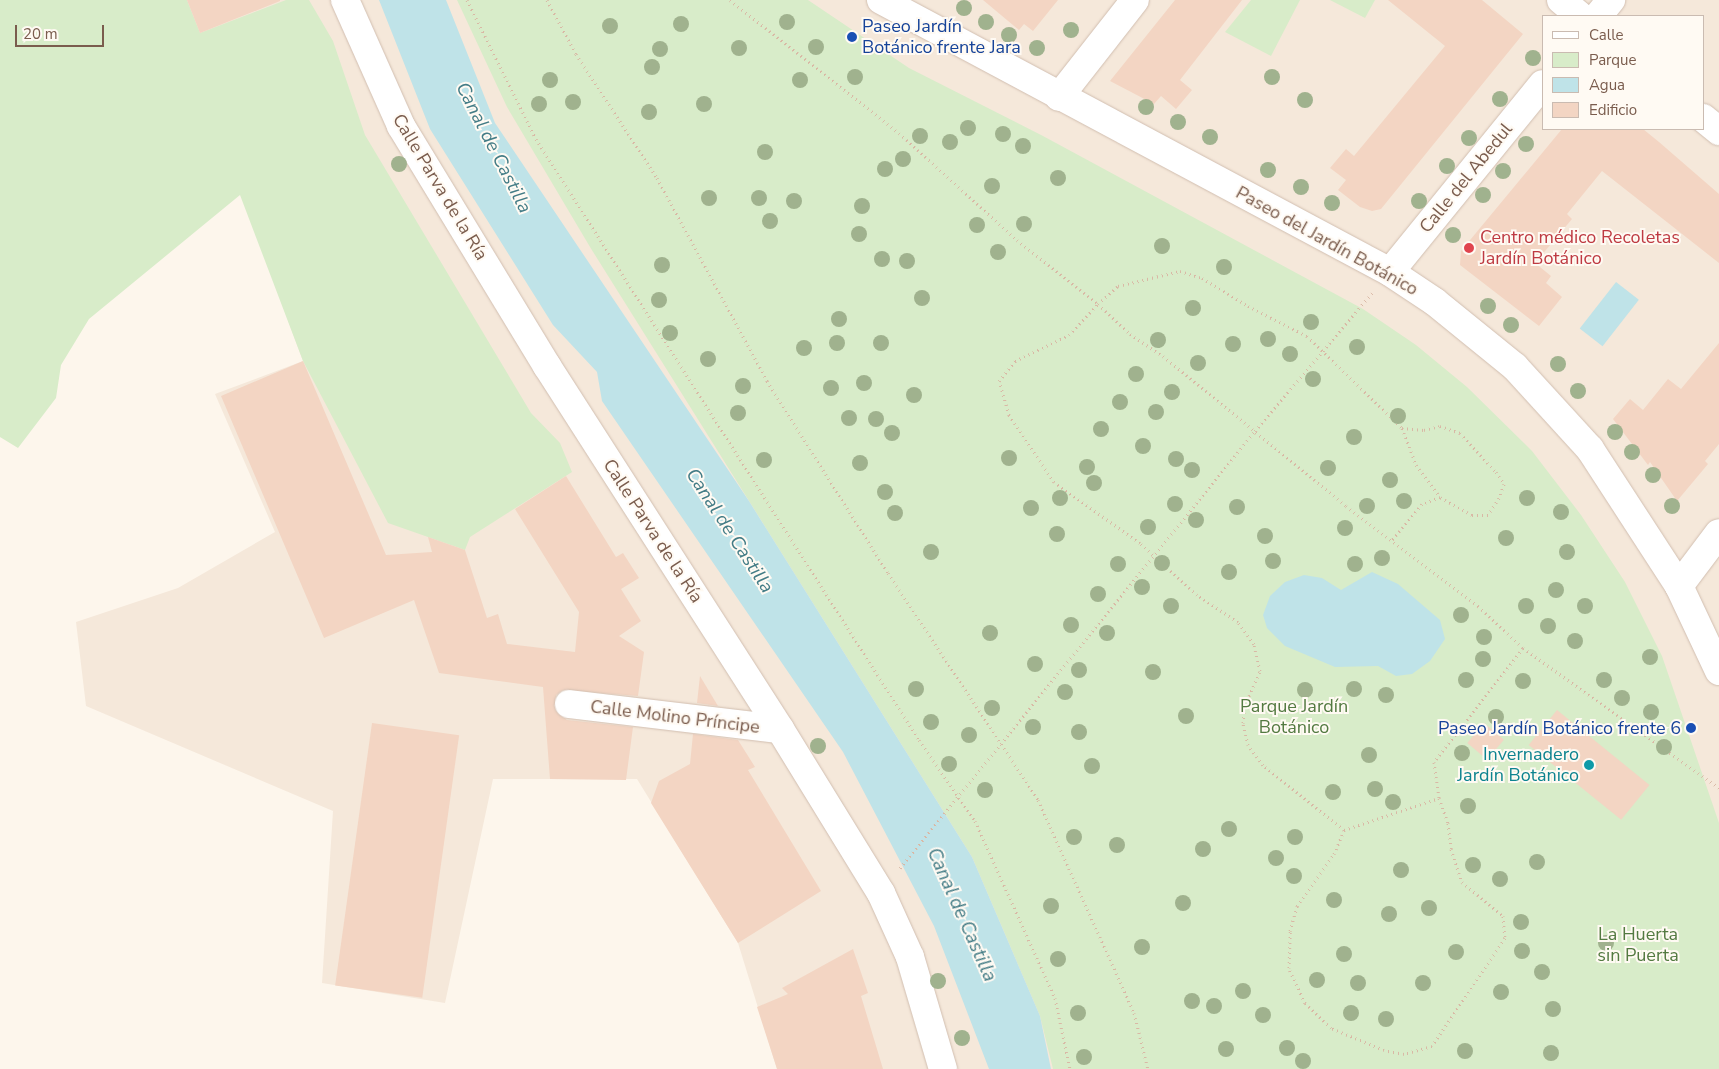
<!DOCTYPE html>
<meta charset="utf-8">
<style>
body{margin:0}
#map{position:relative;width:1719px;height:1069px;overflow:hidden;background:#fdf6ec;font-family:"Nunito Sans",sans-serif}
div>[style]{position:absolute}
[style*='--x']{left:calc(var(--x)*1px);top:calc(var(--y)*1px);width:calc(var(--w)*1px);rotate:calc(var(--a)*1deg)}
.residential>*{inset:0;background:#f5e8da}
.green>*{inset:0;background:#d8ecc9}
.water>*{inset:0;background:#bfe3e8;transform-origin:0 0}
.building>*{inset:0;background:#f3d5c3;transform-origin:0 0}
.path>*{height:3px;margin-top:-1.5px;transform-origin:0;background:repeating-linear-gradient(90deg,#d9b8a5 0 1px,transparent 0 5px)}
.roads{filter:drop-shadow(0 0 1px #d1beb0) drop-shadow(0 0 1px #d1beb0)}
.minor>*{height:28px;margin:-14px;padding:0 14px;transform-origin:14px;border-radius:14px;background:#fff}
.trees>*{width:16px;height:16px;margin:-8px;border-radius:50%;background:#a0b28e}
.dots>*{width:14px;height:14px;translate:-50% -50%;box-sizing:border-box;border:2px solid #fffaf3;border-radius:50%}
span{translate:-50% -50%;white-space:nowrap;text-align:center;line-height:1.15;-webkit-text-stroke:4px #fffaf3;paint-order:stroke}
.transit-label{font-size:18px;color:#164399}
.left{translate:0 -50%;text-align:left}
.right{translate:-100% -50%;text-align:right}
.street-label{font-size:18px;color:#7a5c4d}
.health-label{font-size:18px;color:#be3a42}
.park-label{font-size:18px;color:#537a41}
.culture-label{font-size:18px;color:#0d838f}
.water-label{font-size:19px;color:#437c86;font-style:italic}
.legend{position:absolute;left:1542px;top:15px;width:162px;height:115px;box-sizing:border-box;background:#fffaf3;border:1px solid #cabbb1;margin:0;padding:6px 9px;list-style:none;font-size:15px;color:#7a5c4d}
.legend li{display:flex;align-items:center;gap:10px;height:25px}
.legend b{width:25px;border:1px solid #cabbb1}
.scale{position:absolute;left:15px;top:25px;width:89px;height:22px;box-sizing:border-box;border:2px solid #7a5c4d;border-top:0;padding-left:6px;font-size:15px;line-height:18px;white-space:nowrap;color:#7a5c4d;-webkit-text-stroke:4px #fffaf3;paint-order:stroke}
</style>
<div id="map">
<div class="residential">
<i style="clip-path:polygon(evenodd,170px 0,1719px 0,1719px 1069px,777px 1069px,738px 943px,637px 779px,493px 779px,445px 1003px,322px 983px,333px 811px,86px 706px,76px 622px,178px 588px,275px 532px,215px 394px,303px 361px,170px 0,1543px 16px,1703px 16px,1703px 129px,1543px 129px,1543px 16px)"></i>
</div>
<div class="green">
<i style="clip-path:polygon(0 0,187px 0,200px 33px,286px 0,309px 0,333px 41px,365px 135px,531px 413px,560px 443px,572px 472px,470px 537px,465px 550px,388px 523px,303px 361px,240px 195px,89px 319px,61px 365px,56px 398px,18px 448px,0 437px)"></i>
<i style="clip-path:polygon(457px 0,808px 0,909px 68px,1043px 136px,1363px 309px,1416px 345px,1467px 387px,1532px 451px,1581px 515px,1625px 582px,1662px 656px,1719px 823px,1719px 1069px,1053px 1069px,1040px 1016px,972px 857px,590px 247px,507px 107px)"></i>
<i style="clip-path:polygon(1251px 0,1300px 0,1271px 56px,1225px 32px)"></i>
<i style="clip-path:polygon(1330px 0,1375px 0,1365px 18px)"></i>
</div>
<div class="water">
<i style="clip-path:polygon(379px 0,446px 0,495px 123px,749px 501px,972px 857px,1040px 1016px,1051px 1069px,989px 1069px,934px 926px,843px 752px,602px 401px,597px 372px,553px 325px,430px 129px)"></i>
<i style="left:1616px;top:282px;width:29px;height:59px;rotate:38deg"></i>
<i style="clip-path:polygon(1372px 572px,1398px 584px,1440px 620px,1445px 639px,1430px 661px,1412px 674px,1396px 676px,1378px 666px,1335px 667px,1285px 646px,1267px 628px,1263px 615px,1270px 596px,1285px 582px,1304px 575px,1322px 578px,1341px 590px)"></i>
</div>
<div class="building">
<i style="clip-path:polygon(187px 0,280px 0,280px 1px,200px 33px)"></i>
<i style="clip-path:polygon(983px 0,1058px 0,1033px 31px,1024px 24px,1019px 30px)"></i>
<i style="clip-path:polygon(1175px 0,1242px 0,1180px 80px,1192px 90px,1176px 109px,1161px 96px,1154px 104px,1110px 81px)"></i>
<i style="clip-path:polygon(1388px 0,1482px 0,1523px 34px,1381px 209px,1372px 211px,1360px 207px,1338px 190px,1346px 180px,1330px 168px,1346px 149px,1354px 156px,1445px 46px)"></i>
<i style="clip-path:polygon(1562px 129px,1643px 129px,1659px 142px,1719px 194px,1719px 263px,1602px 171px,1567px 214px,1572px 219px,1535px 263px,1551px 276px,1546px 283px,1562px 297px,1539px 326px,1460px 265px,1461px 251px)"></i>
<i style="clip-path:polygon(1719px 343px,1719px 444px,1705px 461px,1708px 464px,1677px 501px,1650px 462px,1648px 465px,1613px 419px,1630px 399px,1643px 410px,1668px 379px,1681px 389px)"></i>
<i style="clip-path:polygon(303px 361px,386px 555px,432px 552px,428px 537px,465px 550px,487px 618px,498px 614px,507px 644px,575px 652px,579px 612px,515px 509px,566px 476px,616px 557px,623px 553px,639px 578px,621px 589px,641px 621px,619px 636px,644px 652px,638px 696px,563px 690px,556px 695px,555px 710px,567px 720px,633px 727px,626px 780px,550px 779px,543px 687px,439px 673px,414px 600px,324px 638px,221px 396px)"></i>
<i style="clip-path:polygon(700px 676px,718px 706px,697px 703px)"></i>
<i style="left:1557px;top:710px;width:119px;height:45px;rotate:39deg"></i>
<i style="left:372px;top:723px;width:88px;height:265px;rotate:8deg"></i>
<i style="left:1484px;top:723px;width:26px;height:26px;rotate:40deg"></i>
<i style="clip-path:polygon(693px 734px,738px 740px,755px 767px,748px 770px,821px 891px,738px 943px,651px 803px,659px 781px,690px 764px)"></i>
<i style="clip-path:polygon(853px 949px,868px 993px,861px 996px,883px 1069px,777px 1069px,757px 1007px,788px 994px,782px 988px)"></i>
</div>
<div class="path">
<i style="--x:467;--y:0;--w:155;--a:63.6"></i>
<i style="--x:536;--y:139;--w:713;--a:57.49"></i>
<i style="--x:919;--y:740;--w:98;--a:55.3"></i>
<i style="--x:975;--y:821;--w:194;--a:65.7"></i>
<i style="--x:1055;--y:998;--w:73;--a:78.1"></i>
<i style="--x:547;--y:0;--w:61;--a:61.8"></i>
<i style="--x:576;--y:54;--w:148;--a:56.8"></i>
<i style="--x:657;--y:178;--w:231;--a:61.5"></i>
<i style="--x:767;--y:381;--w:227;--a:57.8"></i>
<i style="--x:888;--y:573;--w:272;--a:56.5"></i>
<i style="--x:1038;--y:800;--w:234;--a:65.7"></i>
<i style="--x:1134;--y:1013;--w:58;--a:76"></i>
<i style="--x:730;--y:0;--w:215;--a:38.2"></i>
<i style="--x:899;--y:133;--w:159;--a:42.2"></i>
<i style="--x:1017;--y:240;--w:103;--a:38.3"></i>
<i style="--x:1098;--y:304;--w:27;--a:-42"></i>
<i style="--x:1118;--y:286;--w:64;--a:-13.6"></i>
<i style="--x:1180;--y:271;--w:23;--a:18"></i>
<i style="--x:1202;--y:278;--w:54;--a:31.3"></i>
<i style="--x:1248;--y:306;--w:66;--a:27"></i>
<i style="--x:1307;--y:336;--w:132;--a:44.1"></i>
<i style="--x:1402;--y:428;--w:22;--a:5"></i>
<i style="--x:1424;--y:430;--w:16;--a:-14"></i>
<i style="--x:1440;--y:426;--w:21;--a:19"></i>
<i style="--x:1460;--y:433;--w:53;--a:47.3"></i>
<i style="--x:1496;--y:472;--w:14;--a:56"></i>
<i style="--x:1504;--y:484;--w:15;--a:110"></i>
<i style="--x:1499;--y:498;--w:20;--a:123"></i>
<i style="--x:1488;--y:515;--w:16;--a:180"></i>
<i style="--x:1472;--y:515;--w:37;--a:-151"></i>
<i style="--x:1440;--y:497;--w:19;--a:159"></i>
<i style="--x:1422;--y:504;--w:47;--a:129.8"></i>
<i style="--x:1402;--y:428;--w:40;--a:69"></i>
<i style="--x:1416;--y:465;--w:40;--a:53"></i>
<i style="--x:1523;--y:648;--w:145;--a:128"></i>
<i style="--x:1434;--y:762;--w:36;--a:82"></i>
<i style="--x:1439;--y:798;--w:27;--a:70"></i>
<i style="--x:1448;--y:823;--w:26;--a:83"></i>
<i style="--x:1451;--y:849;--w:35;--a:72"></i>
<i style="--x:1462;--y:882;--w:53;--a:39.7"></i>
<i style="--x:1503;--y:916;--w:22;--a:85"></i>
<i style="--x:1505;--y:938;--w:130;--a:124.1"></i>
<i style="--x:1432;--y:1046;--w:29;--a:164"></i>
<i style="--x:1404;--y:1054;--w:20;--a:-169"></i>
<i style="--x:1384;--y:1050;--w:57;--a:-157.5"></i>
<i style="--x:1331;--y:1028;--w:36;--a:-136"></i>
<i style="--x:1305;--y:1003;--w:38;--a:-115"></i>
<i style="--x:1289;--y:968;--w:37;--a:-88"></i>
<i style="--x:1290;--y:931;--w:26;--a:-74"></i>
<i style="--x:1297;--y:906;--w:64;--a:-54.6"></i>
<i style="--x:1334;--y:854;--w:26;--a:-67"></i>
<i style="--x:1344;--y:830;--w:104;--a:-141.3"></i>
<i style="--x:1263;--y:765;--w:25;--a:-127"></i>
<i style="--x:1248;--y:745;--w:23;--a:-103"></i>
<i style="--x:1243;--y:723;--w:18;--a:-84"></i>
<i style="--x:1245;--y:705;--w:37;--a:-66"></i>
<i style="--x:1260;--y:671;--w:28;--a:-103"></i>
<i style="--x:1254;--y:644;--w:27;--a:-126"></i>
<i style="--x:1238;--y:622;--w:49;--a:-146.6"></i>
<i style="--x:1197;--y:595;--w:77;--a:-137.6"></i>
<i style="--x:1140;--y:543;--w:105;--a:-144.7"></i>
<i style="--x:1054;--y:482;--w:81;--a:-123.9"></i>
<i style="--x:1009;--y:415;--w:35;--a:-106"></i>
<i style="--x:999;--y:381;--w:26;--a:-51"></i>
<i style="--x:1015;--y:361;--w:60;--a:-25.7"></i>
<i style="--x:1069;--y:335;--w:42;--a:-46.9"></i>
<i style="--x:1098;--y:304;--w:44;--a:43.2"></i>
<i style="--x:1130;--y:334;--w:40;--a:34"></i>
<i style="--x:1163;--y:356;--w:237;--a:39.3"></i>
<i style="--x:1346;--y:506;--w:166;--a:37.1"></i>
<i style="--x:1478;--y:606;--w:62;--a:43"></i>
<i style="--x:1523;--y:648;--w:241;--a:35.5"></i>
<i style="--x:1344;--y:830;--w:100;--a:-18.6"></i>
<i style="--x:900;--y:868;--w:563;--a:-50.91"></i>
<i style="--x:1255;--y:431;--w:181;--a:-49.7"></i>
</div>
<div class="roads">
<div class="minor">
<i style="--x:345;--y:0;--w:138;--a:66"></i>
<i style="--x:401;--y:126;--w:281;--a:58.7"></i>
<i style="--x:547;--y:366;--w:431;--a:57.3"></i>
<i style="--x:780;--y:729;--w:193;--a:58.4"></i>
<i style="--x:881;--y:893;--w:70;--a:65.6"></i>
<i style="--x:910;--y:957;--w:117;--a:73.6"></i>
<i style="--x:881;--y:0;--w:577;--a:28.12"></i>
<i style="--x:1390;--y:272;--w:54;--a:33.7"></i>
<i style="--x:1435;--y:302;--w:103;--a:39.1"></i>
<i style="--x:1515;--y:367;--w:111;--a:47.6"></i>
<i style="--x:1590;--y:449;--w:163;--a:57"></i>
<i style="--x:1679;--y:586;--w:94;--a:64.8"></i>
<i style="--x:1561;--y:0;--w:25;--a:40"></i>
<i style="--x:1598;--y:16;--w:21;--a:-51"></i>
<i style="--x:1059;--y:97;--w:123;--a:-51.9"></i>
<i style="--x:1703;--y:118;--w:21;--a:39"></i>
<i style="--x:1390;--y:272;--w:242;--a:-50.9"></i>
<i style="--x:1679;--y:586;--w:66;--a:-53"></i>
<i style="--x:569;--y:704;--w:212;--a:6.8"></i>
</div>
</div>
<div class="trees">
<i style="left:964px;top:8px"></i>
<i style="left:787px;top:22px"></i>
<i style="left:986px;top:22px"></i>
<i style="left:681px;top:24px"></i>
<i style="left:610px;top:26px"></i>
<i style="left:1071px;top:30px"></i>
<i style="left:1009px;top:35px"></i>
<i style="left:816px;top:47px"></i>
<i style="left:739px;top:48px"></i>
<i style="left:1037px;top:48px"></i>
<i style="left:660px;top:49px"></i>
<i style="left:1533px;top:58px"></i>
<i style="left:652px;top:67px"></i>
<i style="left:855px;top:77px"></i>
<i style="left:1272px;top:77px"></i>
<i style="left:550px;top:80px"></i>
<i style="left:800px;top:80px"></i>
<i style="left:1500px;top:99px"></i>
<i style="left:1305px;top:100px"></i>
<i style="left:573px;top:102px"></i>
<i style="left:539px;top:104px"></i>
<i style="left:704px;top:104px"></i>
<i style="left:1146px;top:107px"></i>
<i style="left:649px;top:112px"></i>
<i style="left:1178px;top:122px"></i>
<i style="left:968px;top:128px"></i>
<i style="left:1003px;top:134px"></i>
<i style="left:920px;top:136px"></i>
<i style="left:1210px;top:137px"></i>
<i style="left:1469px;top:138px"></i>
<i style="left:950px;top:142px"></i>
<i style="left:1526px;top:144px"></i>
<i style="left:1023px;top:146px"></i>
<i style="left:765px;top:152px"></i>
<i style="left:903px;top:159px"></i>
<i style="left:399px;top:164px"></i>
<i style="left:1447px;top:166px"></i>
<i style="left:885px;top:169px"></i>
<i style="left:1268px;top:170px"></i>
<i style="left:1503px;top:171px"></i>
<i style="left:1058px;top:178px"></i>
<i style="left:992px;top:186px"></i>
<i style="left:1301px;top:187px"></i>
<i style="left:1483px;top:195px"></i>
<i style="left:709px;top:198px"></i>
<i style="left:759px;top:198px"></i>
<i style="left:794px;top:201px"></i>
<i style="left:1419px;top:201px"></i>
<i style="left:1332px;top:203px"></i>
<i style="left:862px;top:206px"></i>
<i style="left:770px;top:221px"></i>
<i style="left:1024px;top:224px"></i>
<i style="left:977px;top:225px"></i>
<i style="left:859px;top:234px"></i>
<i style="left:1453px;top:235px"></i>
<i style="left:1162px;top:246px"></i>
<i style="left:998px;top:252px"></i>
<i style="left:882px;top:259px"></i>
<i style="left:907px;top:261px"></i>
<i style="left:662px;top:265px"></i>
<i style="left:1224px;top:267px"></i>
<i style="left:922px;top:298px"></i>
<i style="left:659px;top:300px"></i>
<i style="left:1488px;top:306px"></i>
<i style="left:1193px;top:308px"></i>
<i style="left:839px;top:319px"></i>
<i style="left:1311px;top:322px"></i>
<i style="left:1511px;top:325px"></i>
<i style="left:670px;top:333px"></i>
<i style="left:1268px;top:339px"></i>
<i style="left:1158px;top:340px"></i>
<i style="left:837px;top:343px"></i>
<i style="left:881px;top:343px"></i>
<i style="left:1233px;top:344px"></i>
<i style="left:1357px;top:347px"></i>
<i style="left:804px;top:348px"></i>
<i style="left:1290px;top:354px"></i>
<i style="left:708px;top:359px"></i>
<i style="left:1198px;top:363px"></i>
<i style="left:1558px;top:364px"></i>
<i style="left:1136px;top:374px"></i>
<i style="left:1313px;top:379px"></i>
<i style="left:864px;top:383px"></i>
<i style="left:743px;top:386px"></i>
<i style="left:831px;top:388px"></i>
<i style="left:1578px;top:391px"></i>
<i style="left:1172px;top:392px"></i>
<i style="left:914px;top:395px"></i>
<i style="left:1120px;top:402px"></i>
<i style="left:1156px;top:412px"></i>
<i style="left:738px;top:413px"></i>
<i style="left:1398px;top:416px"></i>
<i style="left:849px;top:418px"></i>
<i style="left:876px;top:419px"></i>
<i style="left:1101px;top:429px"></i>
<i style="left:1615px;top:432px"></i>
<i style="left:892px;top:433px"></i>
<i style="left:1354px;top:437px"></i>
<i style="left:1143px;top:446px"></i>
<i style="left:1632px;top:452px"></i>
<i style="left:1009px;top:458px"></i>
<i style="left:1176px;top:459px"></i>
<i style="left:764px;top:460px"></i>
<i style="left:860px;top:463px"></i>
<i style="left:1087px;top:467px"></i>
<i style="left:1328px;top:468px"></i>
<i style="left:1192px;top:470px"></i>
<i style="left:1653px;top:475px"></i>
<i style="left:1390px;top:480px"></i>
<i style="left:1094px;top:483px"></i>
<i style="left:885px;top:492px"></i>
<i style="left:1060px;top:498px"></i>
<i style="left:1527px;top:498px"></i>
<i style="left:1404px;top:501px"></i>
<i style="left:1175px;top:504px"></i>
<i style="left:1367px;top:506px"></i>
<i style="left:1672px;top:506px"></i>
<i style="left:1237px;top:507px"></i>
<i style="left:1031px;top:508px"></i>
<i style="left:1561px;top:512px"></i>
<i style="left:895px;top:513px"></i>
<i style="left:1196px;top:520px"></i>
<i style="left:1148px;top:527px"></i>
<i style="left:1345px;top:528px"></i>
<i style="left:1057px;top:534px"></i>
<i style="left:1265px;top:536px"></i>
<i style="left:1506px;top:538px"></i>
<i style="left:931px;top:552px"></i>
<i style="left:1567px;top:552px"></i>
<i style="left:1382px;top:558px"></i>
<i style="left:1273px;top:561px"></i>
<i style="left:1162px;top:563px"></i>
<i style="left:1118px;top:564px"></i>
<i style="left:1355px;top:564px"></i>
<i style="left:1229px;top:572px"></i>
<i style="left:1142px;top:587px"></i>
<i style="left:1556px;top:590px"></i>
<i style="left:1098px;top:594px"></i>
<i style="left:1171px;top:606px"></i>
<i style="left:1526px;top:606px"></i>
<i style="left:1585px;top:606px"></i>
<i style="left:1461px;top:615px"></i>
<i style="left:1071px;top:625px"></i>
<i style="left:1548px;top:626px"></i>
<i style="left:990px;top:633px"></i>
<i style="left:1107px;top:633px"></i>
<i style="left:1484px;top:637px"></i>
<i style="left:1575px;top:641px"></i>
<i style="left:1650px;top:657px"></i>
<i style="left:1483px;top:659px"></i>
<i style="left:1035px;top:664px"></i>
<i style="left:1079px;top:670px"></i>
<i style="left:1153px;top:672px"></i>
<i style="left:1466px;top:680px"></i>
<i style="left:1604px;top:680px"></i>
<i style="left:1523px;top:681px"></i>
<i style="left:916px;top:689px"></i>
<i style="left:1354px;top:689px"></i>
<i style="left:1305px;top:690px"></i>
<i style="left:1065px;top:692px"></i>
<i style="left:1386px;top:695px"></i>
<i style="left:1622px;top:698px"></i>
<i style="left:992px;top:708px"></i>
<i style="left:1651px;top:712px"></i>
<i style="left:1186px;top:716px"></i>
<i style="left:1496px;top:717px"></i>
<i style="left:931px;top:722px"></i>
<i style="left:1033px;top:727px"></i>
<i style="left:1079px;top:732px"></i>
<i style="left:969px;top:735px"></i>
<i style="left:818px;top:746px"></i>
<i style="left:1664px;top:747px"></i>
<i style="left:1462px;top:753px"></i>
<i style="left:1369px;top:755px"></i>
<i style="left:949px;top:764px"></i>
<i style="left:1092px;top:766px"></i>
<i style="left:1375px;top:789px"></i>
<i style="left:985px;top:790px"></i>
<i style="left:1333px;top:792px"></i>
<i style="left:1393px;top:802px"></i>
<i style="left:1468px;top:806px"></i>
<i style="left:1229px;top:829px"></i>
<i style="left:1074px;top:837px"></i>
<i style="left:1295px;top:837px"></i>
<i style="left:1117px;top:845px"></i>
<i style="left:1203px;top:849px"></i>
<i style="left:1276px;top:858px"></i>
<i style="left:1537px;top:862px"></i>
<i style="left:1473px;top:865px"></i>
<i style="left:1401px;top:870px"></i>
<i style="left:1294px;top:876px"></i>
<i style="left:1500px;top:879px"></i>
<i style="left:1334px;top:900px"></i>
<i style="left:1183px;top:903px"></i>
<i style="left:1051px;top:906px"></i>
<i style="left:1429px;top:908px"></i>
<i style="left:1389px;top:914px"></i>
<i style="left:1521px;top:922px"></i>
<i style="left:1606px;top:943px"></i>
<i style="left:1142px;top:947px"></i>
<i style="left:1522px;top:951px"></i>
<i style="left:1456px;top:952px"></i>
<i style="left:1344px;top:954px"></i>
<i style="left:1058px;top:959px"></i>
<i style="left:1542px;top:972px"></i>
<i style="left:1317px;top:980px"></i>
<i style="left:938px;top:981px"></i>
<i style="left:1358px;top:983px"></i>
<i style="left:1423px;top:983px"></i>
<i style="left:1243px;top:991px"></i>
<i style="left:1501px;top:992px"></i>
<i style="left:1192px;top:1001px"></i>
<i style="left:1214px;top:1006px"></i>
<i style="left:1553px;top:1009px"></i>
<i style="left:1078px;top:1013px"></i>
<i style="left:1351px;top:1013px"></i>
<i style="left:1263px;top:1015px"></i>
<i style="left:1386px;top:1019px"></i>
<i style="left:962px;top:1038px"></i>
<i style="left:1287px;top:1048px"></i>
<i style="left:1226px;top:1049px"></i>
<i style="left:1465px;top:1051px"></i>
<i style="left:1551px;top:1053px"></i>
<i style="left:1084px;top:1057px"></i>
<i style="left:1303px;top:1061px"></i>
</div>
<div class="dots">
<i style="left:852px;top:37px;background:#1a4fb4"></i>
<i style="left:1469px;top:248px;background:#e0444e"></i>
<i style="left:1691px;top:728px;background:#1a4fb4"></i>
<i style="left:1589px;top:765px;background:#0f9aa8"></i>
</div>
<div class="transit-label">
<span class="left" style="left:862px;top:37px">Paseo Jardín<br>Botánico frente Jara</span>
<span class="right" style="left:1681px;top:728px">Paseo Jardín Botánico frente 6</span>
</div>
<div class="street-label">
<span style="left:1466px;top:178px;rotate:-51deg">Calle del Abedul</span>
<span style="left:440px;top:187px;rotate:59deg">Calle Parva de la Ría</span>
<span style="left:1327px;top:241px;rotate:29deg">Paseo del Jardín Botánico</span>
<span style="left:653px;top:531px;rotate:57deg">Calle Parva de la Ría</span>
<span style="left:675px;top:717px;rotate:7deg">Calle Molino Príncipe</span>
</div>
<div class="health-label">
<span class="left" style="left:1480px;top:248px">Centro médico Recoletas<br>Jardín Botánico</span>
</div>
<div class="park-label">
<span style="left:1294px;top:717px">Parque Jardín<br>Botánico</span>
<span style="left:1638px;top:945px">La Huerta<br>sin Puerta</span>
</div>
<div class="culture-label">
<span class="right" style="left:1579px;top:765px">Invernadero<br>Jardín Botánico</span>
</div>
<div class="water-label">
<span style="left:493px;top:148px;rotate:63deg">Canal de Castilla</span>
<span style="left:729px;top:531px;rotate:57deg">Canal de Castilla</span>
<span style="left:961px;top:915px;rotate:66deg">Canal de Castilla</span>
</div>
<ul class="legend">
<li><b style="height:6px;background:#fff"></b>Calle</li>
<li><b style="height:14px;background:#d8ecc9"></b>Parque</li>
<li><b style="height:14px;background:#bfe3e8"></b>Agua</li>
<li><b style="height:14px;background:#f3d5c3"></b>Edificio</li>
</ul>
<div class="scale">20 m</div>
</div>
